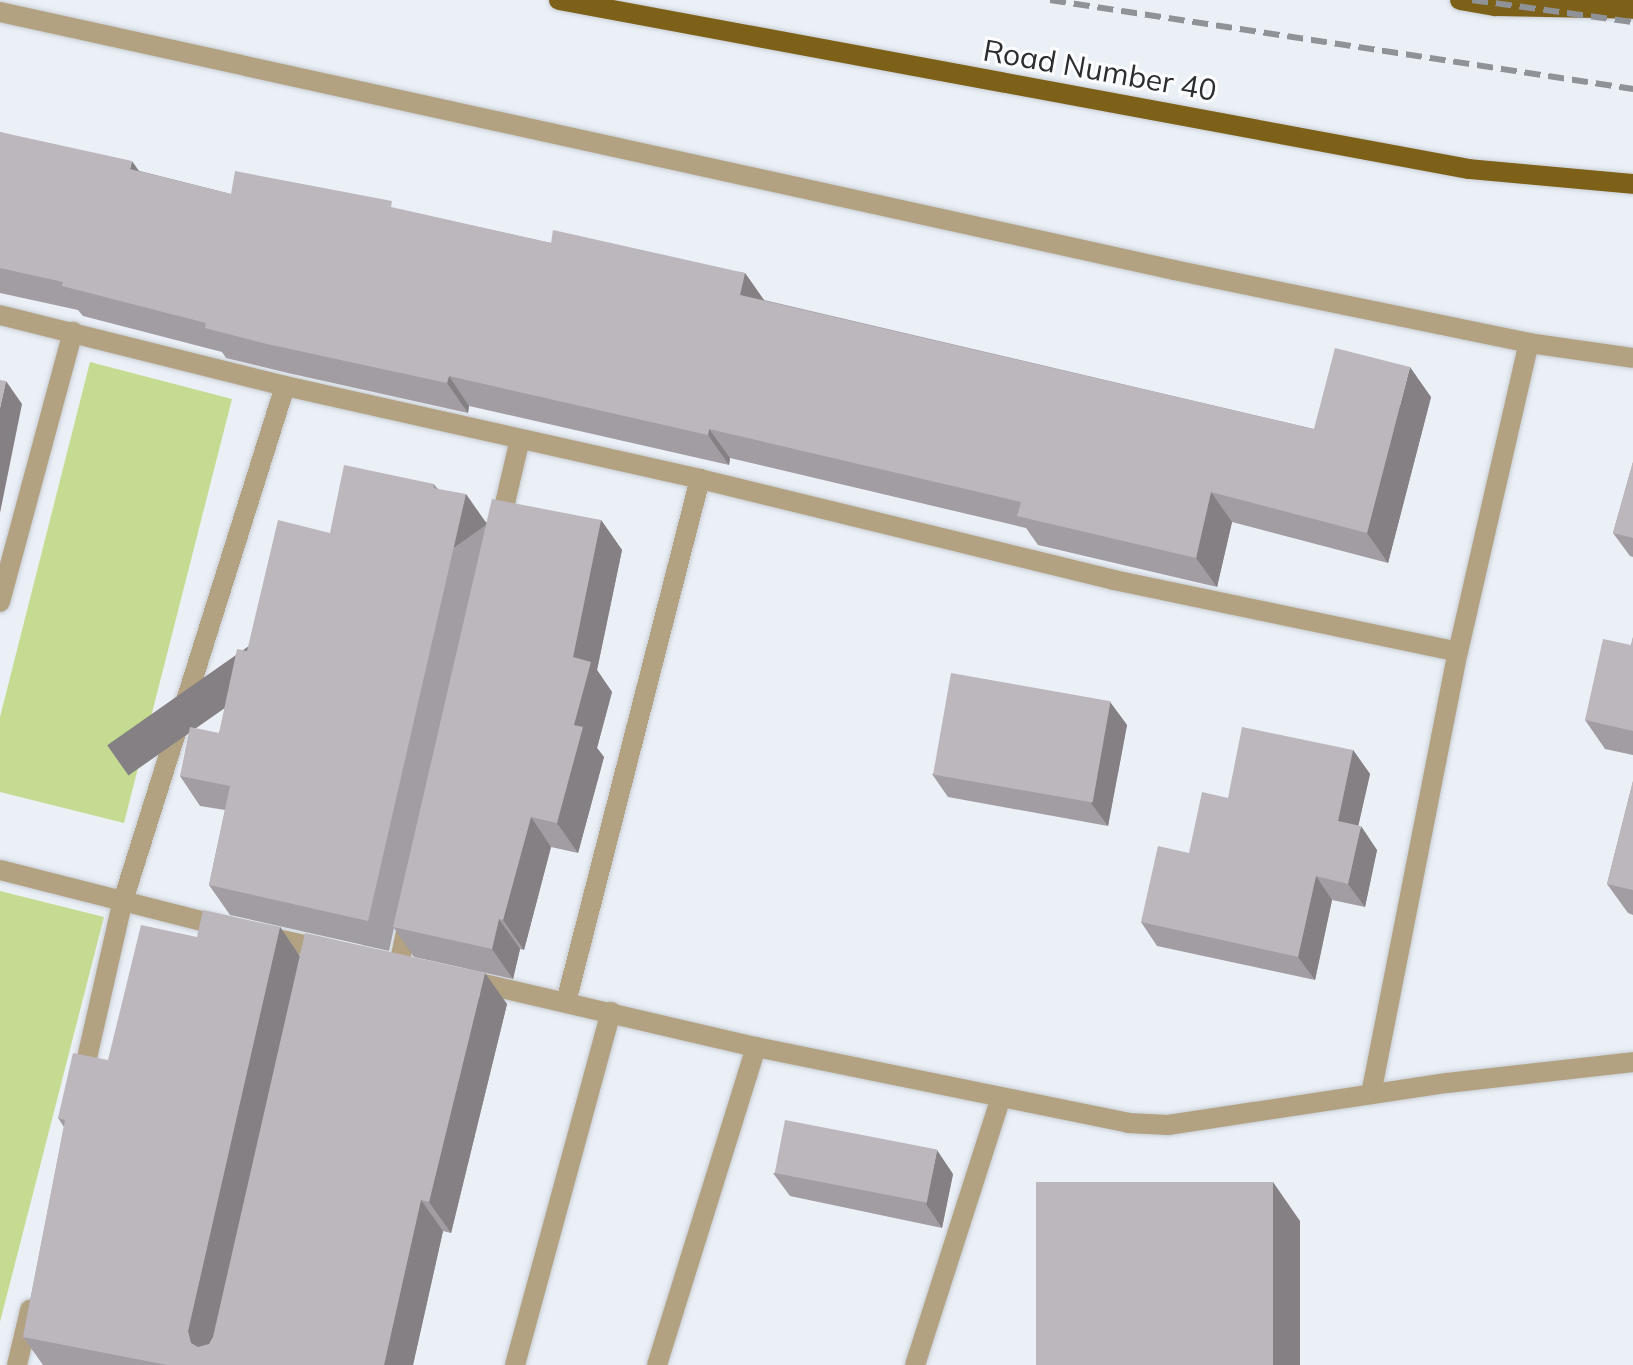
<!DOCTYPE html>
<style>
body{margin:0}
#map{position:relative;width:1633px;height:1365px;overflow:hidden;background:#ebf0f7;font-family:Mulish,sans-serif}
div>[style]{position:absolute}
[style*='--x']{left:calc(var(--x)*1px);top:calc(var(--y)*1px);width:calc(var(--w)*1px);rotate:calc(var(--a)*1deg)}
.green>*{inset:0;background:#c6db92}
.roads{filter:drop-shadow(0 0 2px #c8cdd3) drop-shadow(0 0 2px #c8cdd3)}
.minor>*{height:20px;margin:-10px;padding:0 10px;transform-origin:10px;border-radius:10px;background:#b2a281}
.major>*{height:20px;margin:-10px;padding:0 10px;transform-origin:10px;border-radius:10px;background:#7e6119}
.rail>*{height:6px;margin-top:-3px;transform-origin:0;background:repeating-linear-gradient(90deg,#8f9297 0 16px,transparent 0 24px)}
.wall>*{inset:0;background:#a29da3}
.shaded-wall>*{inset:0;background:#848084;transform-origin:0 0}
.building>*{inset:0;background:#bcb7bd;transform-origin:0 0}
span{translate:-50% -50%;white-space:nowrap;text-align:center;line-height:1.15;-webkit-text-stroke:6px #fcfdfe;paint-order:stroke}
.street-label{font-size:30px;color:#2b2d2f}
</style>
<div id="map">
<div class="green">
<i style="clip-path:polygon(90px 362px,232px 399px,124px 823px,0 792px,0 717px)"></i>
<i style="clip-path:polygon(0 891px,104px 917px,0 1322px)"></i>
</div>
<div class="roads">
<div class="minor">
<i style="--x:0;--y:12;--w:1202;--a:12.39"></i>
<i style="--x:1174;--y:270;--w:362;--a:11.6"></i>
<i style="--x:1529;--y:343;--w:105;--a:8.2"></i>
<i style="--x:0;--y:315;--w:294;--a:14"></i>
<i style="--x:285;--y:386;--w:425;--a:12.6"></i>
<i style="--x:700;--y:479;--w:426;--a:13.7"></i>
<i style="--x:1114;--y:580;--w:351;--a:11.8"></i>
<i style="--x:499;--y:529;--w:92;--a:-76.9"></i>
<i style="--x:0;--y:602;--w:280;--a:-74.9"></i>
<i style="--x:0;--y:870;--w:232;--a:14.2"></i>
<i style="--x:264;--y:936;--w:64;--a:12.7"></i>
<i style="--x:399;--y:965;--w:48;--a:-78"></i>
<i style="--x:467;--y:980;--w:297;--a:13.1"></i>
<i style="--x:756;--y:1047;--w:380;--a:11.5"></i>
<i style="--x:1128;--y:1123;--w:40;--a:2.9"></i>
<i style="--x:1168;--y:1125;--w:282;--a:-8.6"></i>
<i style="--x:1447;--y:1083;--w:187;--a:-6.4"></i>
<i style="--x:566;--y:1002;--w:540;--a:-75.63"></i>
<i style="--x:82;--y:1080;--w:180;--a:-77.2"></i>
<i style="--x:122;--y:904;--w:543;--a:-72.53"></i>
<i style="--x:1371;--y:1094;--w:450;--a:-78.9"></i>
<i style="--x:1458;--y:652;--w:317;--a:-77.1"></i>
<i style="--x:17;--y:1365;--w:57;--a:-76.7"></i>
<i style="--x:515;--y:1365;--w:366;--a:-74.8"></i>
<i style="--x:657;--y:1365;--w:333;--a:-72.7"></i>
<i style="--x:915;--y:1365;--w:278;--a:-72.2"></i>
</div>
<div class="major">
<i style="--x:559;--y:0;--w:926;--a:10.52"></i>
<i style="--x:1469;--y:169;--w:165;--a:5.2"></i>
<i style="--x:1460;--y:0;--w:36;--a:10"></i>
<i style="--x:1495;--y:6;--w:138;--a:1.2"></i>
</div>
</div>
<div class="rail">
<i style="--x:1050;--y:0;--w:590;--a:8.68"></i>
<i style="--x:1472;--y:0;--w:162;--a:7.8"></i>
</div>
<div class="wall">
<i style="clip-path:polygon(0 132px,140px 171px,231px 194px,397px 209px,551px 243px,745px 273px,764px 300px,1314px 429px,1431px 397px,1388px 563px,1232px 522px,1217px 587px,1038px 545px,1026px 528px,730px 458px,729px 465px,469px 406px,468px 413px,288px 373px,226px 358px,222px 352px,83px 316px,78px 310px,0 293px)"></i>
<i style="clip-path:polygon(1633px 462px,1633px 557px,1630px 556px,1613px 533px)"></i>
<i style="clip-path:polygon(434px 484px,437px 488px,486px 522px,601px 520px,622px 550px,597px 670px,612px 692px,597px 748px,604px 757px,578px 853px,551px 847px,524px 950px,520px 949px,513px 979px,414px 957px,394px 928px,389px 951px,230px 915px,209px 885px,225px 810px,200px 806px,180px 776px,219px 733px,247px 651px,330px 533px)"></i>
<i style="clip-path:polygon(1633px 637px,1633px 755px,1605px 749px,1585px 720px,1631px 645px)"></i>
<i style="clip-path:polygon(1110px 702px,1127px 725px,1108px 826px,948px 797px,932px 774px)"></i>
<i style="clip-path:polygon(1353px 750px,1370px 774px,1358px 826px,1377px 850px,1365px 907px,1332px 900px,1315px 980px,1157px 946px,1141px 922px,1189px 853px)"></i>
<i style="clip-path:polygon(1633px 781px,1633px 915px,1628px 913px,1607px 884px)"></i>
<i style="clip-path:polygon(280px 927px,300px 956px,507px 1004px,451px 1233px,443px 1231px,413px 1365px,43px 1365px,23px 1337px,64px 1127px,58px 1118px,108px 1060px,197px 937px)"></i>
<i style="clip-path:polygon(773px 1173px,953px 1174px,942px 1228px,790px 1196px)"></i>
</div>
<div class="shaded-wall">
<i style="clip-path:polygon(132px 161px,153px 191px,130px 169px)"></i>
<i style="clip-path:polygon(745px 273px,766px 303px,740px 295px)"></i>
<i style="clip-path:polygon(1410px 367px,1431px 397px,1388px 563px,1367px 533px)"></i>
<i style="clip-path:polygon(449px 376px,469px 406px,468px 413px,447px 383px)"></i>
<i style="clip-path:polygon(6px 381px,22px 404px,0 513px,0 408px)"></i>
<i style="clip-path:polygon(709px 429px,730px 458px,729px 465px,708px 435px)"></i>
<i style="clip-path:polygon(1211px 492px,1232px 522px,1217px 587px,1196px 558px)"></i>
<i style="left:466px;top:494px;width:37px;height:438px;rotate:55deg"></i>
<i style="clip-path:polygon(601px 520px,622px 550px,597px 670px,612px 692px,597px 748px,604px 757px,578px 853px,557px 823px,574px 725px,573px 657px)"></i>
<i style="clip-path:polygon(1110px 702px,1127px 725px,1108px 826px,1091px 803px)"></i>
<i style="clip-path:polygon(1353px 750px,1370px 774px,1354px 845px,1338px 821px)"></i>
<i style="clip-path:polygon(531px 817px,551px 847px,524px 950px,503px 920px)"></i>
<i style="clip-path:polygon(1361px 826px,1377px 850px,1365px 907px,1348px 884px)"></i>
<i style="clip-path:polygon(1316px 876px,1332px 900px,1315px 980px,1298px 957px)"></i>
<i style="clip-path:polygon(499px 919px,520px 949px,513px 979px,492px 949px)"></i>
<i style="clip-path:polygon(280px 927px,301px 958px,209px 1362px,191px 1343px,188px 1331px)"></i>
<i style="clip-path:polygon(485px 973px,507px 1004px,451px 1233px,429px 1202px)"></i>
<i style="clip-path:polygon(937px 1150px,953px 1174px,942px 1228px,926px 1204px)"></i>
<i style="clip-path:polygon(1273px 1182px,1300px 1221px,1300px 1365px,1273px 1365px)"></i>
<i style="clip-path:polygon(421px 1200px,443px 1231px,413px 1365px,384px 1365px)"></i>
</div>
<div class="building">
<i style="clip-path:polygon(0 132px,132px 161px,130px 169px,231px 194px,235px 171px,392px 201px,391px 207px,551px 243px,553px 230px,745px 273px,740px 295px,1314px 429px,1335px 348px,1410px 367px,1367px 533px,1211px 492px,1196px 558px,1017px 516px,1021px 502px,709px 429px,708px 435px,449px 376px,447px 383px,267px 344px,205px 328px,206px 323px,62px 286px,63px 282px,0 268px)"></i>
<i style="clip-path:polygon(0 380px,6px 381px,0 408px)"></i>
<i style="clip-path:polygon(1633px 462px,1633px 538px,1613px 533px)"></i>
<i style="clip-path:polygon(344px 465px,434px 484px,433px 488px,466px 494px,368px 921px,209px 885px,230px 786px,180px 776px,190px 727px,219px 733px,237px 649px,247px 651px,278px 520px,330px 533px)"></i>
<i style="clip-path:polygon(492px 499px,601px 520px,573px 657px,591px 662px,574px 725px,583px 727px,557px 823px,531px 817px,503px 920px,499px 919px,492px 949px,393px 927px)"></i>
<i style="clip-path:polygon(1633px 637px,1633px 731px,1585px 720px,1603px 639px,1631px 645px)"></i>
<i style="left:951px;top:673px;width:162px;height:103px;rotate:10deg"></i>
<i style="clip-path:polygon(1242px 727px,1353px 750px,1338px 821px,1361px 826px,1348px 884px,1316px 876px,1298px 957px,1141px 922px,1158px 846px,1189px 853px,1202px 792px,1228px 798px)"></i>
<i style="clip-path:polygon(1633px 781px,1633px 890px,1607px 884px)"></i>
<i style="clip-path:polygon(203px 910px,280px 927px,188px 1331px,191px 1343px,198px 1347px,209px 1344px,213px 1337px,305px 933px,485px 973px,429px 1202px,421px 1200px,384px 1365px,167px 1365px,23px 1337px,65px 1120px,58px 1118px,73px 1053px,108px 1060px,141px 925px,197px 937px)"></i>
<i style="left:785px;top:1120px;width:155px;height:54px;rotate:11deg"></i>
<i style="left:1036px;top:1182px;width:237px;height:183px"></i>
</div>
<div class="street-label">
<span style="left:1100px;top:70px;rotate:10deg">Road Number 40</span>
</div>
</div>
